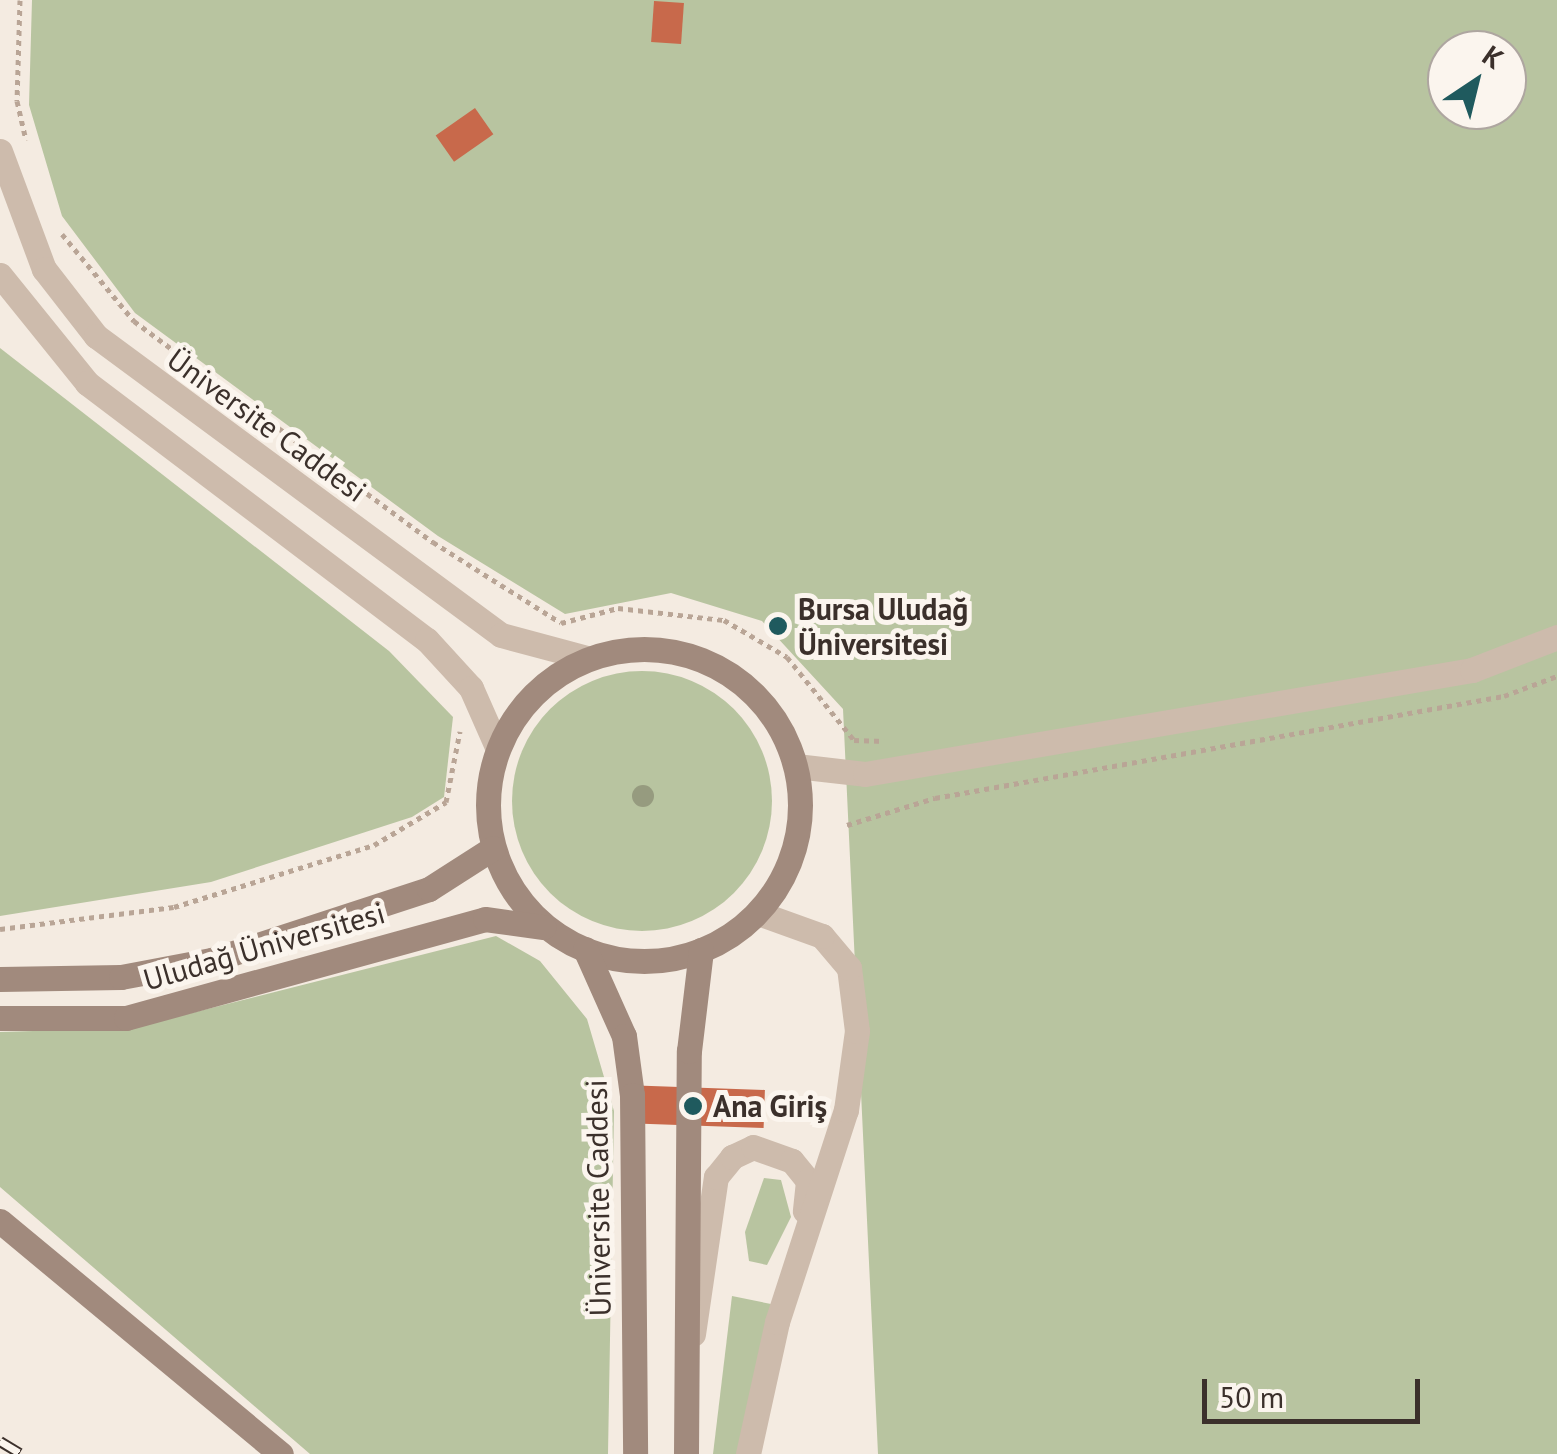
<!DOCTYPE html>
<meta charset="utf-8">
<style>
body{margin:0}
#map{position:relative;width:1557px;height:1454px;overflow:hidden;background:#f4ebe1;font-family:"PT Sans",sans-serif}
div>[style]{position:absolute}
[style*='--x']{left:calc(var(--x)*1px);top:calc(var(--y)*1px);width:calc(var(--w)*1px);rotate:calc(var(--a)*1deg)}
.green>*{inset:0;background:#b8c4a0}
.round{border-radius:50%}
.building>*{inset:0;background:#c8694b;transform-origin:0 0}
.path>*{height:5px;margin-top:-2.5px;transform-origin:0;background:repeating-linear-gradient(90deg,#b9a596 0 5px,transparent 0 10px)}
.tertiary>*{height:25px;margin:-12.5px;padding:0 12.5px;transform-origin:12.5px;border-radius:12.5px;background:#cdbbac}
.secondary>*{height:25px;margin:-12.5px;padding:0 12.5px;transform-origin:12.5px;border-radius:12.5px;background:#a18a7d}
.secondary>.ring{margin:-12.5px;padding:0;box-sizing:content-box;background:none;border:25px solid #a18a7d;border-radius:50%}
.rail>*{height:11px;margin-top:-5.5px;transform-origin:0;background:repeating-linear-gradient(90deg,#fbf5ee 0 22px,#3b302b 0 44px);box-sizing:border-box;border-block:2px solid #3b302b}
.trees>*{width:22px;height:22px;margin:-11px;border-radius:50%;background:#969b7f}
.dots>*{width:28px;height:28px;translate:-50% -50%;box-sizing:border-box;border:5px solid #fbf5ee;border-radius:50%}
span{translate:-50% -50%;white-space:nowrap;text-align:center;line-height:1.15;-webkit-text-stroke:10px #fbf5ee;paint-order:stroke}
.street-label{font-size:30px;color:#3b302b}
.poi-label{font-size:30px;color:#3b302b;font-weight:700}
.left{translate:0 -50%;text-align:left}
.north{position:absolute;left:1427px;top:30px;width:100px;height:100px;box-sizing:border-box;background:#fbf5ee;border:2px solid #aea6a0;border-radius:50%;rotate:35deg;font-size:28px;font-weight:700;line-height:40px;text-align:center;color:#3b302b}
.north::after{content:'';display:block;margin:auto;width:35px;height:45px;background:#1f5a5e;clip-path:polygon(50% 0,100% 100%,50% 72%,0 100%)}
.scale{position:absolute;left:1202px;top:1379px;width:218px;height:45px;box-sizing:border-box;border:5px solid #3b302b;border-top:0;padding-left:12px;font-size:30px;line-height:35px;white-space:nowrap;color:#3b302b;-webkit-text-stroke:8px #fbf5ee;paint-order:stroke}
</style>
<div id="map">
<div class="green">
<i style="clip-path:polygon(evenodd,32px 0,1557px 0,1557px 1454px,878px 1454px,843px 709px,762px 621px,671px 593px,565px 614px,438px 536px,135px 313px,62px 216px,29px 105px,32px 0,1447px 50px,1507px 50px,1507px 110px,1447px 110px,1447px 50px)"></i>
<i style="clip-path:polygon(0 348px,389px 651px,453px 717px,444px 797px,412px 817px,211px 882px,0 916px)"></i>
<i class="round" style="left:512px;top:671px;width:260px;height:260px"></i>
<i style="clip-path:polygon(496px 936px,540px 961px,587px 1019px,614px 1111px,608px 1454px,310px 1454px,0 1187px,0 1032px,132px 1028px)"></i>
<i style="clip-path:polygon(764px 1178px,781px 1180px,791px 1217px,767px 1265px,749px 1261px,745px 1232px)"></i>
<i style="clip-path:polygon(732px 1296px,771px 1304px,739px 1454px,713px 1454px)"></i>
</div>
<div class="building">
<i style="left:654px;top:1px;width:30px;height:41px;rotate:4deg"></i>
<i style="left:475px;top:108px;width:32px;height:48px;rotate:55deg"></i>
<i style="left:623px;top:1085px;width:142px;height:38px;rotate:2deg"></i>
</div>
<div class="path">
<i style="--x:20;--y:0;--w:101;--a:91.7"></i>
<i style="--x:17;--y:101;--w:40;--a:77"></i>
<i style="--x:62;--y:234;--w:113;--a:50.4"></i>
<i style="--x:134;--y:321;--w:372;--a:36.5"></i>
<i style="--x:433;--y:542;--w:151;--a:32.3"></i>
<i style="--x:561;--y:623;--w:59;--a:-14.7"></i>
<i style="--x:618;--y:608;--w:107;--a:6.5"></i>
<i style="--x:724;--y:620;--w:73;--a:30.4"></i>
<i style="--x:787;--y:657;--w:107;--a:51.1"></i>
<i style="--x:854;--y:740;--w:30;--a:2"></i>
<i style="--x:847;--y:825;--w:92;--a:-17.1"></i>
<i style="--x:935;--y:798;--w:578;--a:-10.16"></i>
<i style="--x:1504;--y:696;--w:57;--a:-20.7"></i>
<i style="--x:0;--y:929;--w:175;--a:-7.2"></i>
<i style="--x:174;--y:907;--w:209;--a:-17.2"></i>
<i style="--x:374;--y:845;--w:84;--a:-30.8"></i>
<i style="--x:446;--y:802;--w:72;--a:-78.8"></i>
</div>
<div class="tertiary">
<i style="--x:0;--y:151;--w:126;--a:69.6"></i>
<i style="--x:44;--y:269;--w:85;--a:52.2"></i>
<i style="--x:96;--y:336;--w:503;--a:36.44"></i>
<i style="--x:501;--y:635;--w:89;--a:15"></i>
<i style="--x:0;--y:275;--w:139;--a:51.1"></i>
<i style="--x:87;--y:383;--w:426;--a:37.1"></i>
<i style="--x:427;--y:640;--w:65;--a:47.5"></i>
<i style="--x:471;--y:688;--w:64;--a:66.2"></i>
<i style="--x:796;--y:766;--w:69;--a:6.6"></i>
<i style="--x:865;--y:774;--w:616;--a:-9.72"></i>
<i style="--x:1472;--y:670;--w:91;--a:-21.2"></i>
<i style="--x:693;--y:1334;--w:159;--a:-81.7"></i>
<i style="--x:716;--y:1177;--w:26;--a:-51"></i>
<i style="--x:732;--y:1157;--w:23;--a:-25"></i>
<i style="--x:753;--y:1147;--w:41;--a:19.7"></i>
<i style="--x:792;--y:1161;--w:26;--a:51"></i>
<i style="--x:808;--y:1181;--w:30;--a:96"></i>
<i style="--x:748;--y:1454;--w:135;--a:-77.6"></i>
<i style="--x:777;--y:1322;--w:223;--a:-72"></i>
<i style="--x:846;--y:1110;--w:80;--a:-82.1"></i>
<i style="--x:857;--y:1031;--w:64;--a:-97.2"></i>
<i style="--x:849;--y:968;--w:42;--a:-130.2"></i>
<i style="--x:822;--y:936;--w:68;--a:-160.2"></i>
</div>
<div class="secondary">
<i class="ring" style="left:488px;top:649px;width:287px;height:287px"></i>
<i style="--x:585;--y:949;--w:95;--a:65.9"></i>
<i style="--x:624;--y:1036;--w:60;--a:82.3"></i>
<i style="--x:632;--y:1095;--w:359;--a:89.5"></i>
<i style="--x:0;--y:979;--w:121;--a:-0.9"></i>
<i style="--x:121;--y:977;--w:93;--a:-10.6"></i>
<i style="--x:212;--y:960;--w:228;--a:-18.1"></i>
<i style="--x:429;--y:889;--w:76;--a:-32.6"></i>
<i style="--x:0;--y:1018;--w:126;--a:0"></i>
<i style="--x:126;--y:1018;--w:372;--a:-15.4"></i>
<i style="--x:485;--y:919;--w:59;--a:7.9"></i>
<i style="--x:0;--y:1221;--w:365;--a:39.7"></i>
<i style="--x:686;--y:1454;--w:403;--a:-89.6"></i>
<i style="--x:689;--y:1051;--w:102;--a:-83.2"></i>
</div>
<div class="rail">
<i style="--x:0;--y:1441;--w:23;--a:31"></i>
</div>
<div class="trees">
<i style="left:643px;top:796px"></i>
</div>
<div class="dots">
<i style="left:778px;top:626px;background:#1f5a5e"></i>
<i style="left:693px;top:1106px;background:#1f5a5e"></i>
</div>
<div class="street-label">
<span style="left:267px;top:425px;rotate:36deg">Üniversite Caddesi</span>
<span style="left:264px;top:946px;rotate:-16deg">Uludağ Üniversitesi</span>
<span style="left:598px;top:1198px;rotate:-91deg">Üniversite Caddesi</span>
</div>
<div class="poi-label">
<span class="left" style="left:798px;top:626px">Bursa Uludağ<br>Üniversitesi</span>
<span class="left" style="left:713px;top:1106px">Ana Giriş</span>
</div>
<div class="north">K</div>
<div class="scale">50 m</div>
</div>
